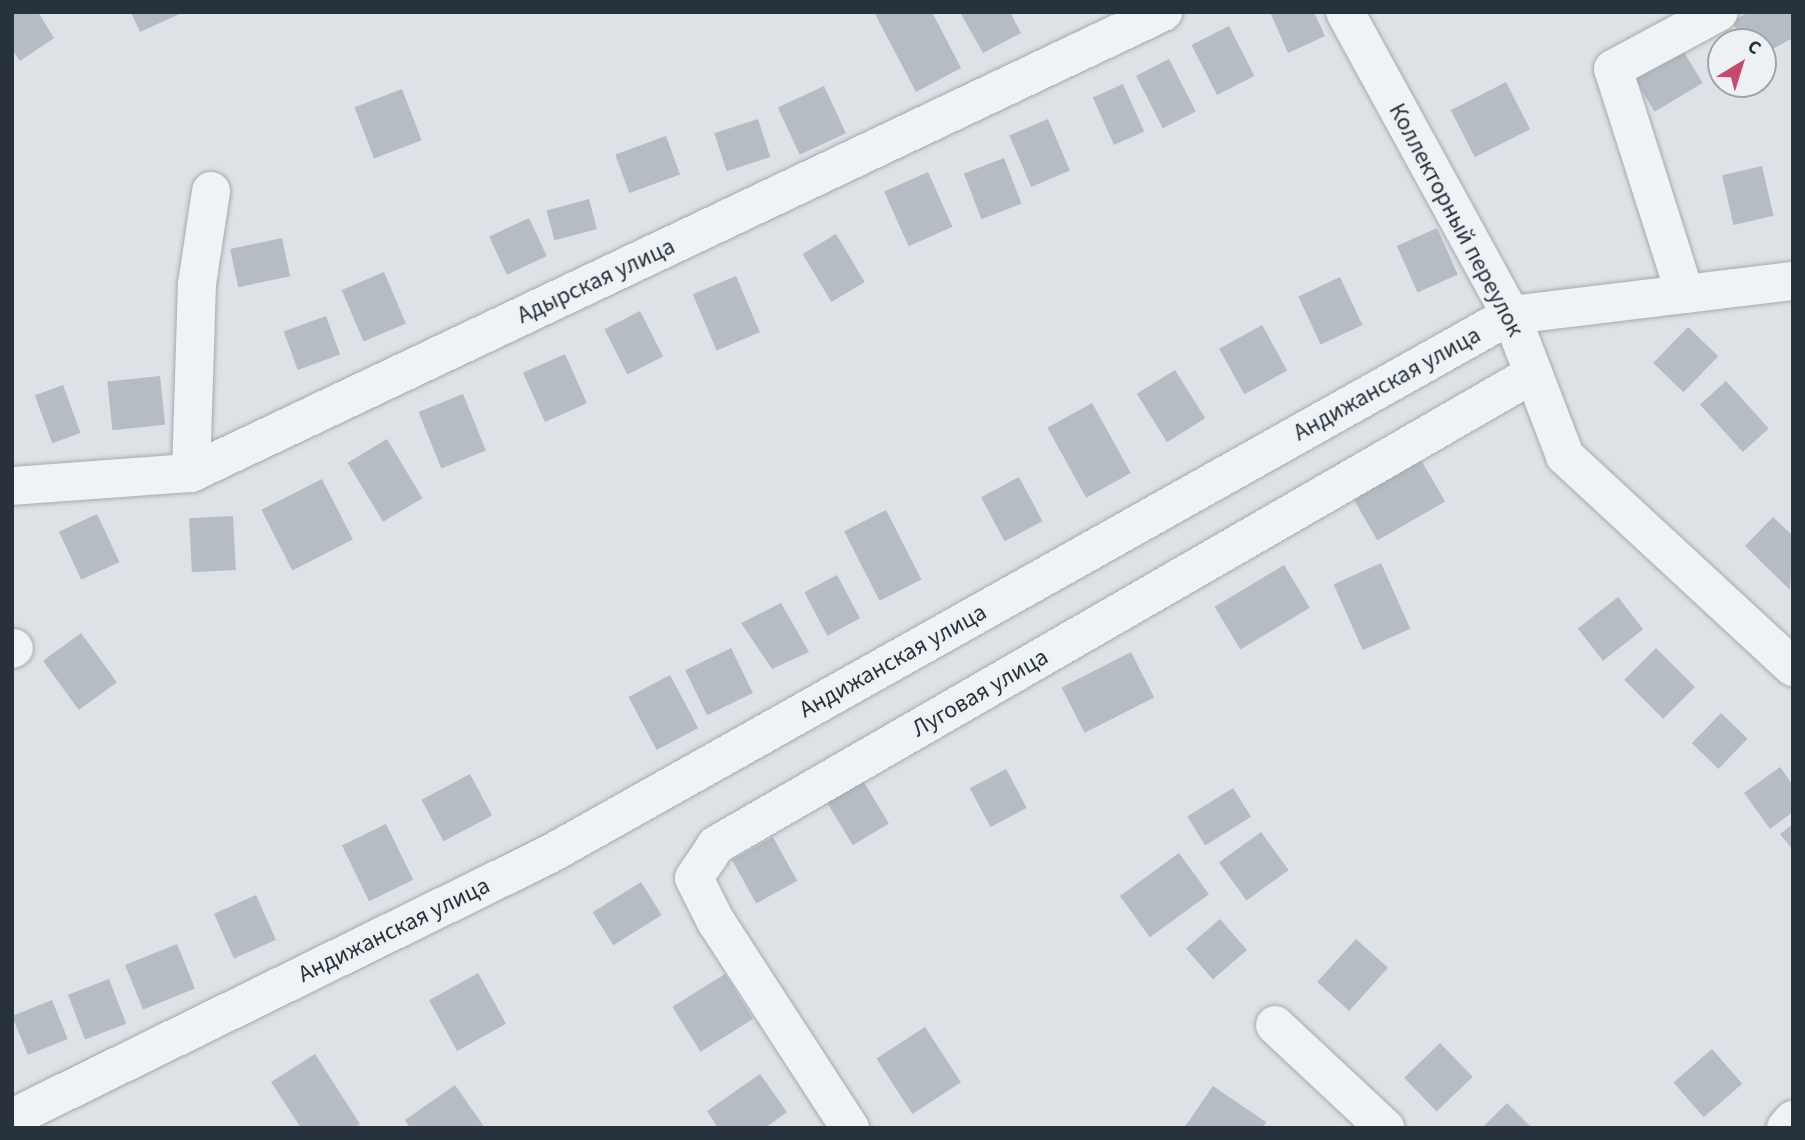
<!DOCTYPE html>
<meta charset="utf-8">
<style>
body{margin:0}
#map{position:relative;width:1805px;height:1140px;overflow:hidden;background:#dee2e6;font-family:"Source Sans 3",sans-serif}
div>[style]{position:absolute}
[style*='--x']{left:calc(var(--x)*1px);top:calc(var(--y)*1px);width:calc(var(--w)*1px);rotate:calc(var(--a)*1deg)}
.building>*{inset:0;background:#b5bcc3;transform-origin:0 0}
.roads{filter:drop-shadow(0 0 2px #a4aab0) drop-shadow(0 0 2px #a4aab0)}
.minor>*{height:38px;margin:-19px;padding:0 19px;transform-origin:19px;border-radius:19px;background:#f0f3f5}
span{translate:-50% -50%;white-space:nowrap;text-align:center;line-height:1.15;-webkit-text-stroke:5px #edf1f4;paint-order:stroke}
.street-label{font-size:24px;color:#28323c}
.frame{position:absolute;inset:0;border:14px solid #28323c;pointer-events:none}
.north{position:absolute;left:1707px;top:28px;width:70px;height:70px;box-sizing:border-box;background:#edf1f4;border:2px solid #9ea5aa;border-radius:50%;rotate:38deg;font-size:19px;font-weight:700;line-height:28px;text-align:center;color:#28323c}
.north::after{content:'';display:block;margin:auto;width:24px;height:32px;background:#c54a6d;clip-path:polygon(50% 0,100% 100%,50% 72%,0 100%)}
</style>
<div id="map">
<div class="building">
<i style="clip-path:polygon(38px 12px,54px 38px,20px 61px,12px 50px,12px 13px)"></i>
<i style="clip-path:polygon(131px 12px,184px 12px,140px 32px)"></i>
<i style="clip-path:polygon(874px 12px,932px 12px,961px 68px,916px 92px)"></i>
<i style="clip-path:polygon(1010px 12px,1021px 33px,983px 53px,961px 14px)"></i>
<i style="clip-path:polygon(1270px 12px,1314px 12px,1325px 36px,1288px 53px)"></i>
<i style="clip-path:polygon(1749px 12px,1793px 12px,1793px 38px,1763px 54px,1763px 42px,1743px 42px,1732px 21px)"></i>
<i style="left:1229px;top:26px;width:56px;height:42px;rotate:63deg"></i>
<i style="left:1681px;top:47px;width:42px;height:56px;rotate:59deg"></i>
<i style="left:1169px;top:59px;width:59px;height:37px;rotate:63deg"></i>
<i style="left:1506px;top:82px;width:53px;height:62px;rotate:63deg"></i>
<i style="left:1123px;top:84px;width:52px;height:33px;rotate:66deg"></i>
<i style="left:824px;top:86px;width:52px;height:51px;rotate:65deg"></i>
<i style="left:402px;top:89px;width:55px;height:51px;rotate:69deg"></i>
<i style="left:758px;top:119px;width:40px;height:46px;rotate:72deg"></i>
<i style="left:1048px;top:119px;width:56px;height:42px;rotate:67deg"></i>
<i style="left:666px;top:136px;width:41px;height:54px;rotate:70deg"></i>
<i style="left:1004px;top:158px;width:49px;height:43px;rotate:69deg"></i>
<i style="left:1762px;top:166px;width:51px;height:41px;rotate:77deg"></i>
<i style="left:928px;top:172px;width:60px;height:48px;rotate:66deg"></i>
<i style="left:589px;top:199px;width:31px;height:44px;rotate:75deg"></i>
<i style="left:529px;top:218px;width:42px;height:44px;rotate:65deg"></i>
<i style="left:1437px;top:228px;width:51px;height:44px;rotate:66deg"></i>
<i style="left:836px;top:234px;width:56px;height:39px;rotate:59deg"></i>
<i style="left:282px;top:238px;width:39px;height:53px;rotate:78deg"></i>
<i style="left:384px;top:272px;width:56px;height:46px;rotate:67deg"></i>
<i style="left:736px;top:276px;width:61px;height:47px;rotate:67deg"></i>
<i style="left:1340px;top:277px;width:53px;height:46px;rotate:65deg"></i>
<i style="left:640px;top:311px;width:51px;height:40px;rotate:63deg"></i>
<i style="left:326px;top:316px;width:41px;height:45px;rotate:70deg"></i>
<i style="left:1262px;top:325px;width:52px;height:49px;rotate:61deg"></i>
<i style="left:1688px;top:327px;width:42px;height:50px;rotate:44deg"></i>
<i style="left:565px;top:354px;width:54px;height:46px;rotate:66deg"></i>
<i style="left:1175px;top:370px;width:57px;height:45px;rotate:58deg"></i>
<i style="left:160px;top:376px;width:49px;height:53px;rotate:84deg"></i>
<i style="left:1726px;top:381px;width:64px;height:35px;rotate:48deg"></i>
<i style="left:63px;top:385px;width:51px;height:30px;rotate:70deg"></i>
<i style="left:463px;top:394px;width:61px;height:48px;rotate:68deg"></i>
<i style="left:1092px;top:403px;width:80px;height:51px;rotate:61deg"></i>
<i style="left:387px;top:439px;width:69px;height:46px;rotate:59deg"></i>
<i style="left:1421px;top:460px;width:48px;height:78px;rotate:60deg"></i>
<i style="left:1019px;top:477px;width:50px;height:43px;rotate:62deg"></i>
<i style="left:322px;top:479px;width:68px;height:68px;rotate:63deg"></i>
<i style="left:886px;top:510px;width:78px;height:47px;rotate:63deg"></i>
<i style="left:97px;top:514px;width:53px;height:42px;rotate:65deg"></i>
<i style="left:233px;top:516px;width:54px;height:44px;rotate:87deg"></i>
<i style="clip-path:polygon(1773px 517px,1793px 536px,1790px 590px,1745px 546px)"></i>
<i style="left:1381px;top:563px;width:72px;height:52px;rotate:66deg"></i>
<i style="left:1284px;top:565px;width:50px;height:81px;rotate:59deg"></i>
<i style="left:837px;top:575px;width:49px;height:37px;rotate:62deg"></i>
<i style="left:1618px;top:597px;width:41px;height:51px;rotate:52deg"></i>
<i style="clip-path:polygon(781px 603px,809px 652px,772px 669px,741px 623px)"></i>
<i style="left:81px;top:633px;width:61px;height:47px;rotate:54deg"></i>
<i style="left:731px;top:648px;width:50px;height:51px;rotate:64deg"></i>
<i style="left:1656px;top:648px;width:55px;height:45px;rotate:45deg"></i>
<i style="left:1131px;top:652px;width:51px;height:78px;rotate:63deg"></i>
<i style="left:670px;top:675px;width:60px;height:47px;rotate:62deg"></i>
<i style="left:1721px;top:713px;width:37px;height:42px;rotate:44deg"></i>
<i style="clip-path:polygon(1780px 767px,1793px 785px,1793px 812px,1770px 829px,1744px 793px)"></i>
<i style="left:1006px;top:769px;width:44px;height:41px;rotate:62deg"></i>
<i style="left:470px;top:774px;width:47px;height:55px;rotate:62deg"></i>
<i style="left:862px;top:779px;width:52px;height:42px;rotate:59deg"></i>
<i style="left:1233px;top:788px;width:34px;height:54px;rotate:58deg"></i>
<i style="left:386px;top:824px;width:62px;height:49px;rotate:64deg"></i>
<i style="clip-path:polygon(1793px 824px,1793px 850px,1780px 834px)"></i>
<i style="left:1261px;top:832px;width:47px;height:52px;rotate:54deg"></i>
<i style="left:773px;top:837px;width:50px;height:47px;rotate:61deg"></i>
<i style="left:1179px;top:853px;width:51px;height:73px;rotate:54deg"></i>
<i style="left:641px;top:882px;width:39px;height:57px;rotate:58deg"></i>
<i style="left:256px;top:895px;width:49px;height:46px;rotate:66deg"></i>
<i style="left:1220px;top:919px;width:41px;height:45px;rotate:49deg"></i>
<i style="left:1356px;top:939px;width:43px;height:58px;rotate:42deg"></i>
<i style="left:177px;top:944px;width:48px;height:56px;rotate:68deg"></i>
<i style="left:478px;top:973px;width:58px;height:56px;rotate:61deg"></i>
<i style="left:725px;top:974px;width:53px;height:62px;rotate:58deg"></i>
<i style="left:109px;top:979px;width:48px;height:44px;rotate:69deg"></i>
<i style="left:52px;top:1000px;width:42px;height:43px;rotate:68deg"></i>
<i style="left:925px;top:1027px;width:66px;height:58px;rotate:57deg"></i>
<i style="left:1440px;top:1043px;width:47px;height:50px;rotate:46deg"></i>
<i style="left:1712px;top:1049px;width:46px;height:51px;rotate:49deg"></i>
<i style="clip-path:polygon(315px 1054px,360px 1124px,353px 1128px,301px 1128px,271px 1082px)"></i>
<i style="clip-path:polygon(760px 1074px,787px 1112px,765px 1128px,718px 1128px,707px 1111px)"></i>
<i style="clip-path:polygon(455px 1085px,485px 1128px,410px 1128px,405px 1120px)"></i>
<i style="clip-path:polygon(1213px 1086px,1266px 1122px,1263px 1128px,1184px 1128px)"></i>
<i style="clip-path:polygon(1507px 1103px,1532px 1128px,1482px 1128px)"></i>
</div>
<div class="roads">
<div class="minor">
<i style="--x:1345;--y:12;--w:345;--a:61.3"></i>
<i style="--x:1511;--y:315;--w:151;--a:69"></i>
<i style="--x:1565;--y:456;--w:311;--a:42.8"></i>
<i style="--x:1685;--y:294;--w:236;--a:-107.7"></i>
<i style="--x:1613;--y:69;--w:120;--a:-28.3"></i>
<i style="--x:191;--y:473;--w:189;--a:-88.2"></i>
<i style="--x:197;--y:284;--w:94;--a:-81.4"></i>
<i style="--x:12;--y:486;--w:179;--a:-4.2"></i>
<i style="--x:191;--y:473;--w:1076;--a:-25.37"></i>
<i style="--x:12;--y:649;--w:2;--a:-27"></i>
<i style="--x:1275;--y:1025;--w:151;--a:43.1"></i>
<i style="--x:12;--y:1118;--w:599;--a:-26.14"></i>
<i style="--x:550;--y:854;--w:1102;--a:-29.29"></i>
<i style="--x:1511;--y:315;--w:284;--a:-6.9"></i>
<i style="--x:850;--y:1128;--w:246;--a:-123"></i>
<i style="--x:716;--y:922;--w:49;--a:-116.6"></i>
<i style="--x:694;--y:878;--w:40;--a:-56"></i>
<i style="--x:716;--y:845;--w:943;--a:-29.96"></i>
<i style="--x:1786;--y:1128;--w:11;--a:-49"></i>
</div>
</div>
<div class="street-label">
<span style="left:1456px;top:220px;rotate:62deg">Коллекторный переулок</span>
<span style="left:596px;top:281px;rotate:-25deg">Адырская улица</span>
<span style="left:1387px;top:384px;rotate:-29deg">Андижанская улица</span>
<span style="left:893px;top:661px;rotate:-29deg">Андижанская улица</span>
<span style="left:980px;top:693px;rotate:-30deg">Луговая улица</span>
<span style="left:394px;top:930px;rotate:-26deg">Андижанская улица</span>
</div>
<div class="frame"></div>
<div class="north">С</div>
</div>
